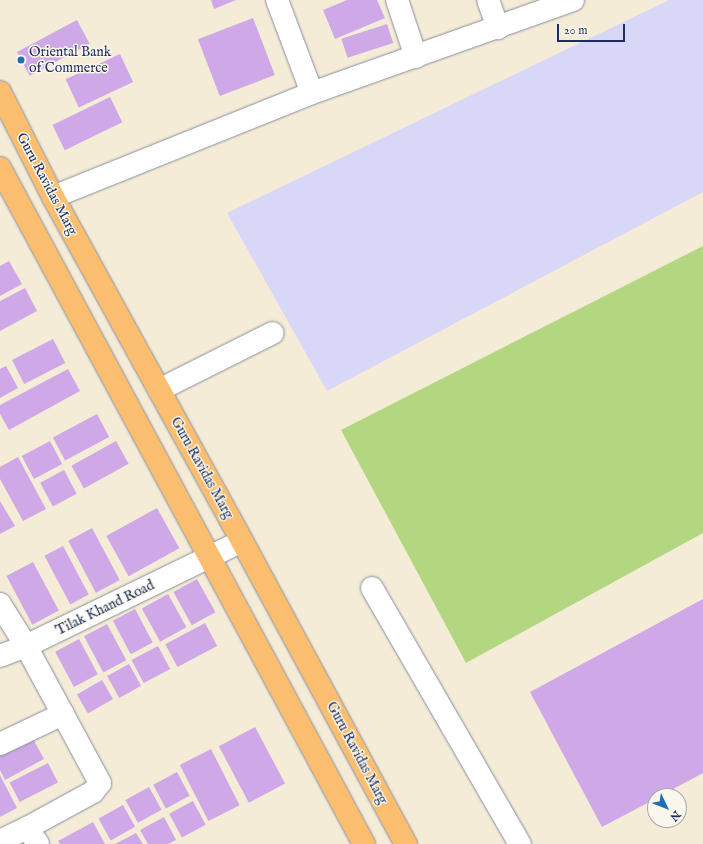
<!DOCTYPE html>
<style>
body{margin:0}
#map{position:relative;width:703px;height:844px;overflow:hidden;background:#f5ecd8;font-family:"IM FELL English",serif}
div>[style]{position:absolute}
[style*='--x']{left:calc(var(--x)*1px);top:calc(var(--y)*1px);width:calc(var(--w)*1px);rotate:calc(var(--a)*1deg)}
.built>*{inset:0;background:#d9d7f7}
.green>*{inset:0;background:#b3d780}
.building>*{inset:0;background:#cea8e7;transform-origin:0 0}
.roads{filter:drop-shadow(0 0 1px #888e9b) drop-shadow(0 0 1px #888e9b)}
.minor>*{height:22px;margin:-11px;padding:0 11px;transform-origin:11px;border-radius:11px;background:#fff}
.major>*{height:22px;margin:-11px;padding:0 11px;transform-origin:11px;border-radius:11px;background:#fbbd6e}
.dots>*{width:11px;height:11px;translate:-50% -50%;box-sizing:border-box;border:2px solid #fbf7ec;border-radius:50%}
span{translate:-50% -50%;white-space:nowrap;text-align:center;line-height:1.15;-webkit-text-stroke:3px #fbf7ec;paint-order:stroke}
.poi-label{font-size:14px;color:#1b2f5e}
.left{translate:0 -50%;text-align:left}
.street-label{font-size:14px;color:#1b2f5e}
.north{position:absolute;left:647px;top:788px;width:40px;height:40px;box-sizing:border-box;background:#fbf7ec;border:1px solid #a1a7b3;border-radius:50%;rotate:133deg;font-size:11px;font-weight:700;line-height:16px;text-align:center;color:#1b2f5e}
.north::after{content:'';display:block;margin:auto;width:14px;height:18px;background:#1f6fb2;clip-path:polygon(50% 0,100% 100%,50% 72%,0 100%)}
.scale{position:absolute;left:557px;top:24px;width:68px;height:18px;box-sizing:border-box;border:2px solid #1b2f5e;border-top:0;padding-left:5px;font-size:12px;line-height:14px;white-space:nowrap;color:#1b2f5e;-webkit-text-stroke:3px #fbf7ec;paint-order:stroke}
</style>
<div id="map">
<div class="built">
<i style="clip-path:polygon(669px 0,703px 0,703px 192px,327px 391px,227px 213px)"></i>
</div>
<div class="green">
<i style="clip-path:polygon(703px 246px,703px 533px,466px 663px,341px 430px)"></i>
</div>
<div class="building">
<i style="clip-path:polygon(211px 0,236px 0,214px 9px)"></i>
<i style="clip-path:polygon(347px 0,377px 0,385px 18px,335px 39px,323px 10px)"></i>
<i style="left:253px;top:18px;width:61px;height:59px;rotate:69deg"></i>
<i style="left:77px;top:20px;width:27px;height:68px;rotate:62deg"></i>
<i style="left:387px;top:24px;width:20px;height:48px;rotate:72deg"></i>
<i style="left:120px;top:54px;width:31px;height:60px;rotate:65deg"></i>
<i style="left:110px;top:97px;width:28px;height:64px;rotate:64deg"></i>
<i style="clip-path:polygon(9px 261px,22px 284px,0 296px,0 266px)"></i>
<i style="clip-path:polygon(25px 288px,37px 311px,0 331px,0 301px)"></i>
<i style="left:53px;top:339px;width:27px;height:46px;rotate:63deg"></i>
<i style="clip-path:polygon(6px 366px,18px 388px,0 398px,0 369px)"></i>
<i style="clip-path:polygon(68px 369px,80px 391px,9px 430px,0 414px,0 405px)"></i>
<i style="left:97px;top:414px;width:26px;height:50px;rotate:62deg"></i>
<i style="left:50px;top:441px;width:26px;height:32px;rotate:62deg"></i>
<i style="left:116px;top:441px;width:26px;height:51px;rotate:61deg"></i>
<i style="clip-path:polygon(18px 457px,46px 509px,23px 521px,0 479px,0 467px)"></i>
<i style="left:64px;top:470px;width:27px;height:27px;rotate:62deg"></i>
<i style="clip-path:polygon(0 501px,15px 526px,0 534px)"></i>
<i style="left:157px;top:508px;width:46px;height:58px;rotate:61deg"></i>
<i style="left:92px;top:528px;width:59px;height:27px;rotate:62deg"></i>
<i style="left:63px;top:546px;width:55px;height:21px;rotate:62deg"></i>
<i style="left:33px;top:562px;width:55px;height:30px;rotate:62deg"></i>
<i style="left:197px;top:579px;width:38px;height:27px;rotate:61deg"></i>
<i style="left:168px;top:594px;width:38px;height:30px;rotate:61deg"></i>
<i style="clip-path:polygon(703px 599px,703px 773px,660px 796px,655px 796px,655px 799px,602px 827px,530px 692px)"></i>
<i style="left:135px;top:609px;width:38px;height:25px;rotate:62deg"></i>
<i style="left:205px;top:623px;width:26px;height:45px;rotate:62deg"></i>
<i style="left:107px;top:624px;width:41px;height:26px;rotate:62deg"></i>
<i style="left:79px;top:639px;width:40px;height:27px;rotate:62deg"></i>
<i style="left:158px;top:646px;width:26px;height:30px;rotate:62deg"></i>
<i style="left:129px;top:664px;width:25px;height:25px;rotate:61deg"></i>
<i style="left:102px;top:680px;width:22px;height:29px;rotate:60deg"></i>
<i style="left:255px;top:727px;width:64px;height:41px;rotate:62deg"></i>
<i style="clip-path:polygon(32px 737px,44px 759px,5px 780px,0 770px,0 754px)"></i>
<i style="left:211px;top:749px;width:63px;height:35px;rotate:63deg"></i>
<i style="left:48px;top:763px;width:22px;height:43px;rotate:63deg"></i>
<i style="left:177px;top:772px;width:27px;height:27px;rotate:62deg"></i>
<i style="clip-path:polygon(0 775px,17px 808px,0 817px)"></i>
<i style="left:149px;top:787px;width:26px;height:27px;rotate:61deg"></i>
<i style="left:193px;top:801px;width:27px;height:27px;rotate:62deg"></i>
<i style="left:123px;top:805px;width:25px;height:28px;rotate:61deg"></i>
<i style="clip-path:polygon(164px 817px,176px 840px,168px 844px,148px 844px,140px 830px)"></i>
<i style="clip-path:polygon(93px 822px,105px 844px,60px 844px,58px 841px)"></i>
<i style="clip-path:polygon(136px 833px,143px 844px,115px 844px)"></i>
</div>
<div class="roads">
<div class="minor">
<i style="--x:277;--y:0;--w:99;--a:69.4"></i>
<i style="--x:397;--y:0;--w:60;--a:71.6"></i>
<i style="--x:488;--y:0;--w:30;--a:70"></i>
<i style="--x:53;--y:197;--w:279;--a:-21.9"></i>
<i style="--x:312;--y:93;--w:277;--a:-19.6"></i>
<i style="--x:159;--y:390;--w:127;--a:-26.6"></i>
<i style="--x:372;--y:588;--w:296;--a:60"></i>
<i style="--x:0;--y:604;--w:49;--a:58.2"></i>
<i style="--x:26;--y:646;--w:156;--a:61.6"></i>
<i style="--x:100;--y:783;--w:11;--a:128"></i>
<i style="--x:93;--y:792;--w:75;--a:151.4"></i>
<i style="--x:27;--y:828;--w:19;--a:55"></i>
<i style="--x:0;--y:656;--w:28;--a:-21"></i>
<i style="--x:26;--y:646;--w:240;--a:-25.9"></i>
<i style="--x:0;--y:744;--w:70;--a:-25.5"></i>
<i style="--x:0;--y:841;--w:30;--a:-26"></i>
</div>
<div class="major">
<i style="--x:0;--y:92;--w:118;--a:63.2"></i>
<i style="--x:53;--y:197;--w:393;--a:61.2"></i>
<i style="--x:242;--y:541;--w:345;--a:61.6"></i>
<i style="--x:0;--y:168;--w:768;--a:61.7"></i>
</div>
</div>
<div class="dots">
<i style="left:21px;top:60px;background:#1f6fb2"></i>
</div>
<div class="poi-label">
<span class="left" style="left:29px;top:60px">Oriental Bank<br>of Commerce</span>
</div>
<div class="street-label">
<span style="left:47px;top:184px;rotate:62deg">Guru Ravidas Marg</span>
<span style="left:202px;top:468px;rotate:61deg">Guru Ravidas Marg</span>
<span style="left:105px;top:608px;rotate:-26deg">Tilak Khand Road</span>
<span style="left:357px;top:753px;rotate:62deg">Guru Ravidas Marg</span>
</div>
<div class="north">N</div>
<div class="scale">20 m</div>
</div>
